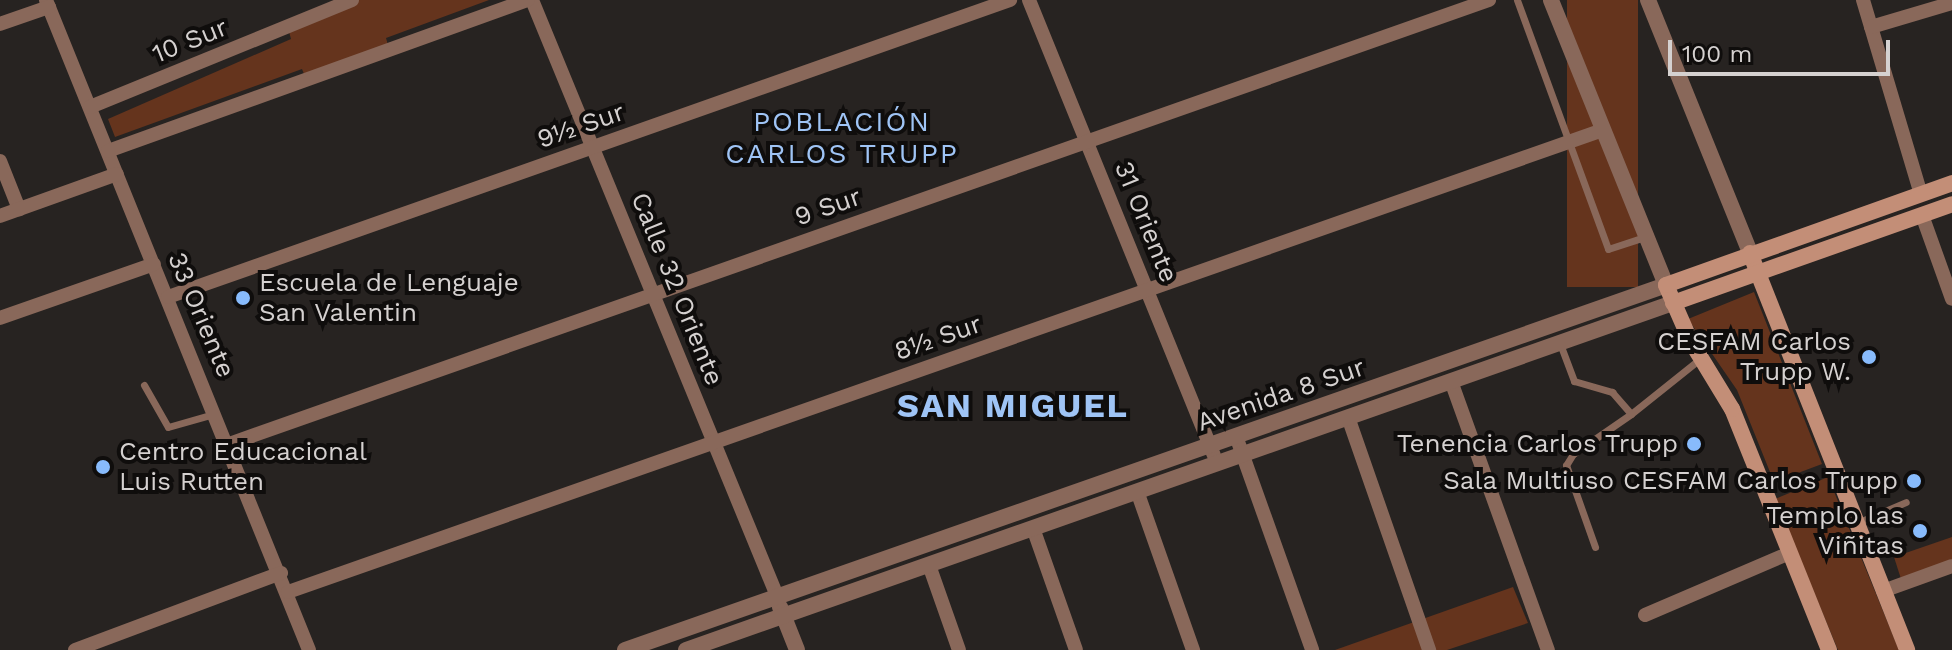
<!DOCTYPE html>
<meta charset="utf-8">
<style>
body{margin:0}
#map{position:relative;width:1952px;height:650px;overflow:hidden;background:#272321;font-family:"Work Sans",sans-serif}
div>[style]{position:absolute}
[style*='--x']{left:calc(var(--x)*1px);top:calc(var(--y)*1px);width:calc(var(--w)*1px);rotate:calc(var(--a)*1deg)}
.green>*{inset:0;background:#65341d;transform-origin:0 0}
.service>*{height:7px;margin:-3.5px;padding:0 3.5px;transform-origin:3.5px;border-radius:3.5px;background:#89685a}
.minor>*{height:14px;margin:-7px;padding:0 7px;transform-origin:7px;border-radius:7px;background:#89685a}
.tertiary>*{height:16px;margin:-8px;padding:0 8px;transform-origin:8px;border-radius:8px;background:#89685a}
.secondary>*{height:16px;margin:-8px;padding:0 8px;transform-origin:8px;border-radius:8px;background:#c38e77}
.dots>*{width:22px;height:22px;translate:-50% -50%;box-sizing:border-box;border:4px solid #0f0d0c;border-radius:50%}
span{translate:-50% -50%;white-space:nowrap;text-align:center;line-height:1.15;-webkit-text-stroke:8px #0f0d0c;paint-order:stroke}
.street-label{font-size:26px;color:#d5d1d0}
.poi-label{font-size:26px;color:#d5d1d0}
.left{translate:0 -50%;text-align:left}
.right{translate:-100% -50%;text-align:right}
.neighbourhood-label{font-size:28px;color:#9fc4f5;letter-spacing:2px}
.district-label{font-size:34px;color:#9fc4f5;font-weight:700;letter-spacing:2px}
.scale{position:absolute;left:1668px;top:40px;width:222px;height:36px;box-sizing:border-box;border:4px solid #d5d1d0;border-top:0;padding-left:10px;font-size:24px;line-height:28px;white-space:nowrap;color:#d5d1d0;-webkit-text-stroke:6px #0f0d0c;paint-order:stroke}
</style>
<div id="map">
<div class="green">
<i style="clip-path:polygon(352px 0,489px 0,386px 38px,388px 45px,306px 79px,302px 69px,115px 137px,108px 119px,291px 39px,288px 28px)"></i>
<i style="left:1567px;top:0;width:71px;height:287px"></i>
<i style="clip-path:polygon(1754px 292px,1822px 464px,1774px 482px,1737px 390px,1688px 319px)"></i>
<i style="clip-path:polygon(1828px 477px,1899px 650px,1838px 650px,1775px 499px)"></i>
<i style="clip-path:polygon(1952px 537px,1952px 562px,1901px 579px,1894px 557px)"></i>
<i style="clip-path:polygon(1513px 587px,1528px 623px,1447px 650px,1335px 650px)"></i>
</div>
<div class="service">
<i style="--x:1517;--y:0;--w:265;--a:69.9"></i>
<i style="--x:1608;--y:249;--w:39;--a:-18"></i>
<i style="--x:1559;--y:341;--w:43;--a:69.4"></i>
<i style="--x:1574;--y:381;--w:40;--a:16"></i>
<i style="--x:1612;--y:392;--w:29;--a:49"></i>
<i style="--x:1631;--y:414;--w:70;--a:145.4"></i>
<i style="--x:1573;--y:454;--w:13;--a:122"></i>
<i style="--x:1566;--y:465;--w:87;--a:70.5"></i>
<i style="--x:144;--y:385;--w:48;--a:60.3"></i>
<i style="--x:168;--y:427;--w:48;--a:-15.8"></i>
<i style="--x:1631;--y:414;--w:88;--a:-38.6"></i>
<i style="--x:1857;--y:523;--w:53;--a:-23.2"></i>
</div>
<div class="minor">
<i style="--x:46;--y:0;--w:701;--a:67.97"></i>
<i style="--x:532;--y:0;--w:644;--a:67.65"></i>
<i style="--x:1029;--y:0;--w:491;--a:67.9"></i>
<i style="--x:1863;--y:0;--w:202;--a:73.4"></i>
<i style="--x:0;--y:24;--w:52;--a:-19.1"></i>
<i style="--x:1871;--y:27;--w:84;--a:-16.5"></i>
<i style="--x:90;--y:107;--w:283;--a:-22.2"></i>
<i style="--x:108;--y:151;--w:446;--a:-19.8"></i>
<i style="--x:0;--y:161;--w:52;--a:68.4"></i>
<i style="--x:1922;--y:215;--w:89;--a:70.3"></i>
<i style="--x:0;--y:216;--w:124;--a:-19.7"></i>
<i style="--x:168;--y:297;--w:893;--a:-19.43"></i>
<i style="--x:0;--y:318;--w:163;--a:-19.3"></i>
<i style="--x:1451;--y:381;--w:286;--a:70.2"></i>
<i style="--x:1348;--y:417;--w:247;--a:70.8"></i>
<i style="--x:1236;--y:436;--w:227;--a:70.4"></i>
<i style="--x:229;--y:444;--w:1336;--a:-19.41"></i>
<i style="--x:1137;--y:491;--w:169;--a:70.6"></i>
<i style="--x:1033;--y:528;--w:129;--a:70.6"></i>
<i style="--x:929;--y:565;--w:90;--a:70.6"></i>
<i style="--x:1883;--y:591;--w:73;--a:-19.9"></i>
<i style="--x:288;--y:592;--w:1394;--a:-19.36"></i>
<i style="--x:1645;--y:615;--w:158;--a:-23.2"></i>
<i style="--x:75;--y:650;--w:220;--a:-20.5"></i>
</div>
<div class="tertiary">
<i style="--x:1648;--y:0;--w:273;--a:68"></i>
<i style="--x:780;--y:607;--w:46;--a:68.4"></i>
<i style="--x:625;--y:650;--w:1103;--a:-19.32"></i>
<i style="--x:1666;--y:285;--w:307;--a:-112"></i>
<i style="--x:686;--y:650;--w:1046;--a:-19.37"></i>
</div>
<div class="secondary">
<i style="--x:1750;--y:253;--w:427;--a:68.4"></i>
<i style="--x:1673;--y:303;--w:296;--a:-19.5"></i>
<i style="--x:1829;--y:650;--w:260;--a:-111.9"></i>
<i style="--x:1732;--y:409;--w:81;--a:-121.3"></i>
<i style="--x:1690;--y:340;--w:60;--a:-113.6"></i>
<i style="--x:1666;--y:285;--w:304;--a:-19.6"></i>
</div>
<div class="dots">
<i style="left:243px;top:298px;background:#88bbfc"></i>
<i style="left:1869px;top:357px;background:#88bbfc"></i>
<i style="left:1694px;top:444px;background:#88bbfc"></i>
<i style="left:103px;top:467px;background:#88bbfc"></i>
<i style="left:1914px;top:481px;background:#88bbfc"></i>
<i style="left:1920px;top:531px;background:#88bbfc"></i>
</div>
<div class="street-label">
<span style="left:190px;top:41px;rotate:-22deg">10 Sur</span>
<span style="left:581px;top:126px;rotate:-19deg">9½ Sur</span>
<span style="left:828px;top:207px;rotate:-19deg">9 Sur</span>
<span style="left:1146px;top:222px;rotate:68deg">31 Oriente</span>
<span style="left:677px;top:289px;rotate:68deg">Calle 32 Oriente</span>
<span style="left:201px;top:315px;rotate:67deg">33 Oriente</span>
<span style="left:938px;top:338px;rotate:-19deg">8½ Sur</span>
<span style="left:1281px;top:395px;rotate:-19deg">Avenida 8 Sur</span>
</div>
<div class="poi-label">
<span class="left" style="left:259px;top:298px">Escuela de Lenguaje<br>San Valentin</span>
<span class="right" style="left:1851px;top:357px">CESFAM Carlos<br>Trupp W.</span>
<span class="right" style="left:1678px;top:444px">Tenencia Carlos Trupp</span>
<span class="left" style="left:119px;top:467px">Centro Educacional<br>Luis Rutten</span>
<span class="right" style="left:1898px;top:481px">Sala Multiuso CESFAM Carlos Trupp</span>
<span class="right" style="left:1904px;top:531px">Templo las<br>Viñitas</span>
</div>
<div class="neighbourhood-label">
<span style="left:842px;top:138px">POBLACIÓN<br>CARLOS TRUPP</span>
</div>
<div class="district-label">
<span style="left:1013px;top:406px">SAN MIGUEL</span>
</div>
<div class="scale">100 m</div>
</div>
